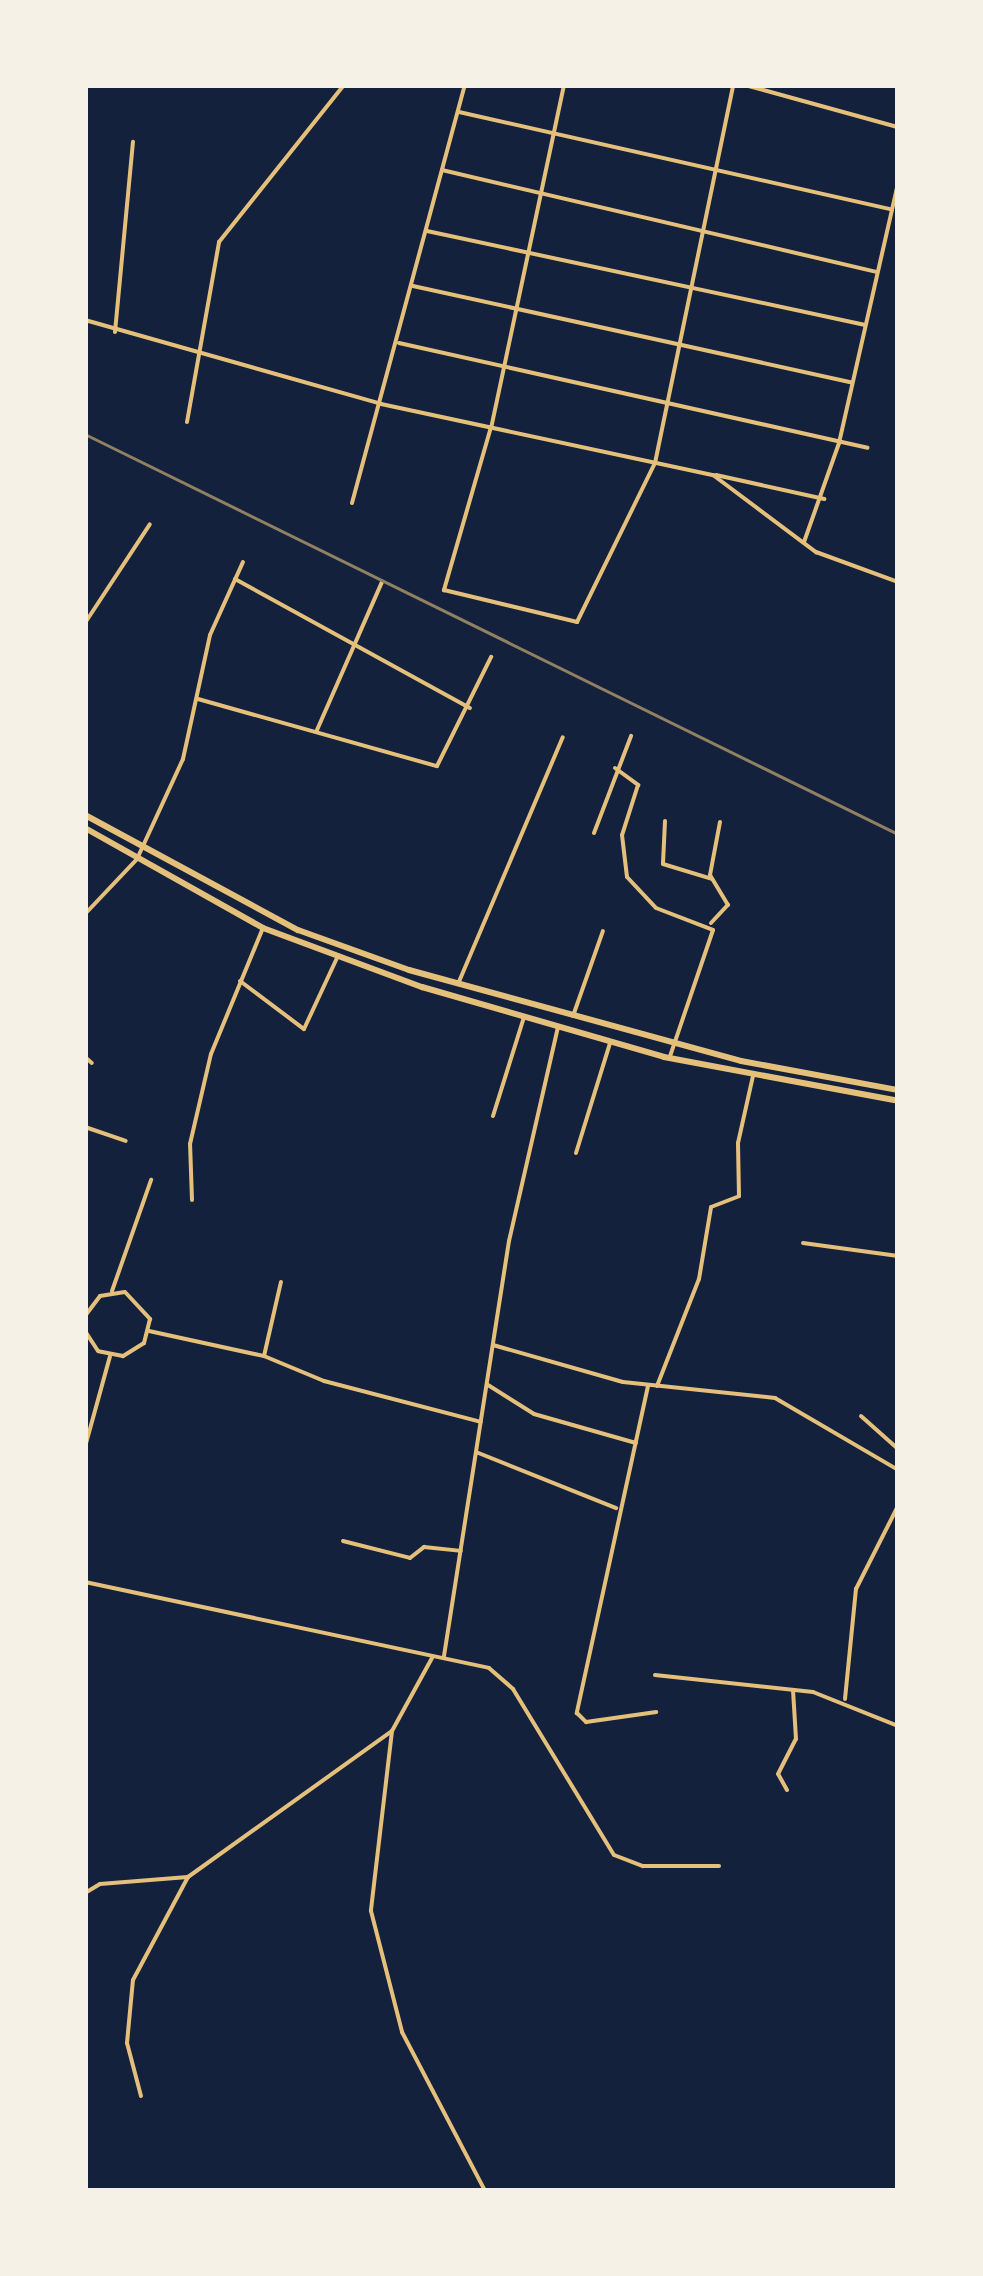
<!DOCTYPE html>
<style>
body{margin:0}
#map{position:relative;width:983px;height:2276px;overflow:hidden;background:#14213d;font-family:"DejaVu Sans",sans-serif}
div>[style]{position:absolute}
[style*='--x']{left:calc(var(--x)*1px);top:calc(var(--y)*1px);width:calc(var(--w)*1px);rotate:calc(var(--a)*1deg)}
.minor>*{height:4px;margin:-2px;padding:0 2px;transform-origin:2px;border-radius:2px;background:#e5c07b}
.primary>*{height:6px;margin:-3px;padding:0 3px;transform-origin:3px;border-radius:3px;background:#e5c07b}
.rail>*{height:2.5px;margin:-1.25px;padding:0 1.25px;transform-origin:1.25px;border-radius:1.25px;background:#918062}
span{translate:-50% -50%;white-space:nowrap;text-align:center;line-height:1.15;-webkit-text-stroke:10px #f6f1e7;paint-order:stroke}
.frame{position:absolute;inset:0;border:88px solid #f6f1e7;pointer-events:none}
</style>
<div id="map">
<div class="minor">
<i style="--x:564;--y:85;--w:350;--a:102"></i>
<i style="--x:491;--y:427;--w:170;--a:106.1"></i>
<i style="--x:444;--y:590;--w:137;--a:13.5"></i>
<i style="--x:577;--y:622;--w:177;--a:-63.9"></i>
<i style="--x:655;--y:463;--w:386;--a:-78.3"></i>
<i style="--x:745;--y:85;--w:159;--a:15.4"></i>
<i style="--x:459;--y:112;--w:442;--a:12.7"></i>
<i style="--x:442;--y:170;--w:446;--a:13.2"></i>
<i style="--x:427;--y:231;--w:447;--a:12.1"></i>
<i style="--x:413;--y:286;--w:448;--a:12.4"></i>
<i style="--x:85;--y:320;--w:308;--a:15.8"></i>
<i style="--x:381;--y:404;--w:340;--a:12.1"></i>
<i style="--x:713;--y:475;--w:129;--a:36.8"></i>
<i style="--x:816;--y:552;--w:87;--a:20.1"></i>
<i style="--x:115;--y:332;--w:191;--a:-84.6"></i>
<i style="--x:399;--y:343;--w:480;--a:12.6"></i>
<i style="--x:187;--y:422;--w:183;--a:-79.9"></i>
<i style="--x:219;--y:242;--w:201;--a:-51.5"></i>
<i style="--x:716;--y:475;--w:111;--a:12.5"></i>
<i style="--x:352;--y:503;--w:433;--a:-74.9"></i>
<i style="--x:804;--y:542;--w:105;--a:-70.5"></i>
<i style="--x:839;--y:443;--w:266;--a:-77.2"></i>
<i style="--x:235;--y:579;--w:268;--a:28.8"></i>
<i style="--x:85;--y:623;--w:118;--a:-56.7"></i>
<i style="--x:198;--y:699;--w:248;--a:15.7"></i>
<i style="--x:437;--y:766;--w:122;--a:-63.6"></i>
<i style="--x:317;--y:730;--w:162;--a:-66.3"></i>
<i style="--x:615;--y:768;--w:29;--a:36"></i>
<i style="--x:638;--y:785;--w:52;--a:107.7"></i>
<i style="--x:622;--y:835;--w:42;--a:83.2"></i>
<i style="--x:627;--y:877;--w:42;--a:46.9"></i>
<i style="--x:656;--y:908;--w:61;--a:21.1"></i>
<i style="--x:713;--y:930;--w:133;--a:108.8"></i>
<i style="--x:665;--y:821;--w:43;--a:92.7"></i>
<i style="--x:663;--y:864;--w:51;--a:17"></i>
<i style="--x:594;--y:833;--w:104;--a:-69.1"></i>
<i style="--x:85;--y:914;--w:76;--a:-46.6"></i>
<i style="--x:137;--y:859;--w:110;--a:-65.3"></i>
<i style="--x:183;--y:759;--w:127;--a:-77.7"></i>
<i style="--x:210;--y:635;--w:80;--a:-65.7"></i>
<i style="--x:711;--y:923;--w:25;--a:-47"></i>
<i style="--x:728;--y:905;--w:35;--a:-121"></i>
<i style="--x:710;--y:875;--w:54;--a:-79.3"></i>
<i style="--x:240;--y:981;--w:80;--a:36.9"></i>
<i style="--x:304;--y:1029;--w:78;--a:-65.1"></i>
<i style="--x:458;--y:984;--w:268;--a:-67"></i>
<i style="--x:573;--y:1016;--w:90;--a:-70.6"></i>
<i style="--x:85;--y:1057;--w:9;--a:41"></i>
<i style="--x:493;--y:1116;--w:104;--a:-72.6"></i>
<i style="--x:85;--y:1127;--w:43;--a:18.9"></i>
<i style="--x:576;--y:1153;--w:115;--a:-72.8"></i>
<i style="--x:192;--y:1200;--w:56;--a:-92"></i>
<i style="--x:190;--y:1144;--w:92;--a:-76.9"></i>
<i style="--x:211;--y:1054;--w:136;--a:-67.6"></i>
<i style="--x:803;--y:1243;--w:96;--a:7.8"></i>
<i style="--x:112;--y:1291;--w:118;--a:-70.6"></i>
<i style="--x:85;--y:1316;--w:25;--a:-53"></i>
<i style="--x:100;--y:1296;--w:25;--a:-9"></i>
<i style="--x:125;--y:1292;--w:37;--a:47"></i>
<i style="--x:150;--y:1319;--w:25;--a:104"></i>
<i style="--x:144;--y:1343;--w:25;--a:148"></i>
<i style="--x:123;--y:1356;--w:25;--a:-169"></i>
<i style="--x:98;--y:1351;--w:24;--a:-123"></i>
<i style="--x:149;--y:1331;--w:118;--a:12.3"></i>
<i style="--x:264;--y:1356;--w:76;--a:-77.1"></i>
<i style="--x:493;--y:1345;--w:135;--a:15.9"></i>
<i style="--x:623;--y:1382;--w:153;--a:6"></i>
<i style="--x:775;--y:1398;--w:143;--a:30.3"></i>
<i style="--x:264;--y:1356;--w:65;--a:22.6"></i>
<i style="--x:324;--y:1381;--w:162;--a:14.6"></i>
<i style="--x:488;--y:1385;--w:54;--a:32.2"></i>
<i style="--x:534;--y:1414;--w:106;--a:15.9"></i>
<i style="--x:648;--y:1386;--w:335;--a:102.3"></i>
<i style="--x:577;--y:1713;--w:13;--a:45"></i>
<i style="--x:586;--y:1722;--w:71;--a:-8.1"></i>
<i style="--x:657;--y:1386;--w:115;--a:-68.6"></i>
<i style="--x:699;--y:1279;--w:73;--a:-80.5"></i>
<i style="--x:711;--y:1207;--w:30;--a:-21"></i>
<i style="--x:739;--y:1196;--w:53;--a:-91.1"></i>
<i style="--x:738;--y:1143;--w:69;--a:-77.4"></i>
<i style="--x:861;--y:1416;--w:50;--a:41.7"></i>
<i style="--x:85;--y:1447;--w:94;--a:-74.6"></i>
<i style="--x:476;--y:1452;--w:151;--a:21.8"></i>
<i style="--x:343;--y:1541;--w:69;--a:14.2"></i>
<i style="--x:410;--y:1558;--w:18;--a:-38"></i>
<i style="--x:424;--y:1547;--w:37;--a:6"></i>
<i style="--x:85;--y:1582;--w:413;--a:12"></i>
<i style="--x:489;--y:1668;--w:32;--a:41"></i>
<i style="--x:513;--y:1689;--w:194;--a:58.7"></i>
<i style="--x:614;--y:1855;--w:31;--a:21"></i>
<i style="--x:643;--y:1866;--w:76;--a:0"></i>
<i style="--x:444;--y:1656;--w:420;--a:-81.1"></i>
<i style="--x:509;--y:1241;--w:220;--a:-77.1"></i>
<i style="--x:432;--y:1658;--w:83;--a:118.7"></i>
<i style="--x:392;--y:1731;--w:181;--a:96.7"></i>
<i style="--x:371;--y:1911;--w:125;--a:75.6"></i>
<i style="--x:402;--y:2032;--w:179;--a:62.4"></i>
<i style="--x:655;--y:1675;--w:159;--a:6.1"></i>
<i style="--x:813;--y:1692;--w:92;--a:21.8"></i>
<i style="--x:845;--y:1699;--w:111;--a:-84.3"></i>
<i style="--x:856;--y:1589;--w:93;--a:-63.2"></i>
<i style="--x:787;--y:1790;--w:18;--a:-119"></i>
<i style="--x:778;--y:1774;--w:39;--a:-63"></i>
<i style="--x:796;--y:1739;--w:49;--a:-93.5"></i>
<i style="--x:85;--y:1893;--w:17;--a:-31"></i>
<i style="--x:100;--y:1884;--w:88;--a:-4.5"></i>
<i style="--x:188;--y:1877;--w:251;--a:-35.6"></i>
<i style="--x:141;--y:2096;--w:55;--a:-104.8"></i>
<i style="--x:127;--y:2043;--w:63;--a:-84.6"></i>
<i style="--x:133;--y:1980;--w:117;--a:-61.9"></i>
</div>
<div class="primary">
<i style="--x:85;--y:815;--w:242;--a:28.4"></i>
<i style="--x:298;--y:930;--w:118;--a:19.8"></i>
<i style="--x:409;--y:970;--w:344;--a:15.3"></i>
<i style="--x:741;--y:1061;--w:160;--a:10.5"></i>
<i style="--x:85;--y:828;--w:204;--a:29.3"></i>
<i style="--x:263;--y:928;--w:170;--a:20.4"></i>
<i style="--x:422;--y:987;--w:252;--a:16.1"></i>
<i style="--x:664;--y:1057;--w:238;--a:10.6"></i>
</div>
<div class="rail">
<i style="--x:85;--y:434;--w:906;--a:26.2"></i>
</div>
<div class="frame"></div>
</div>
